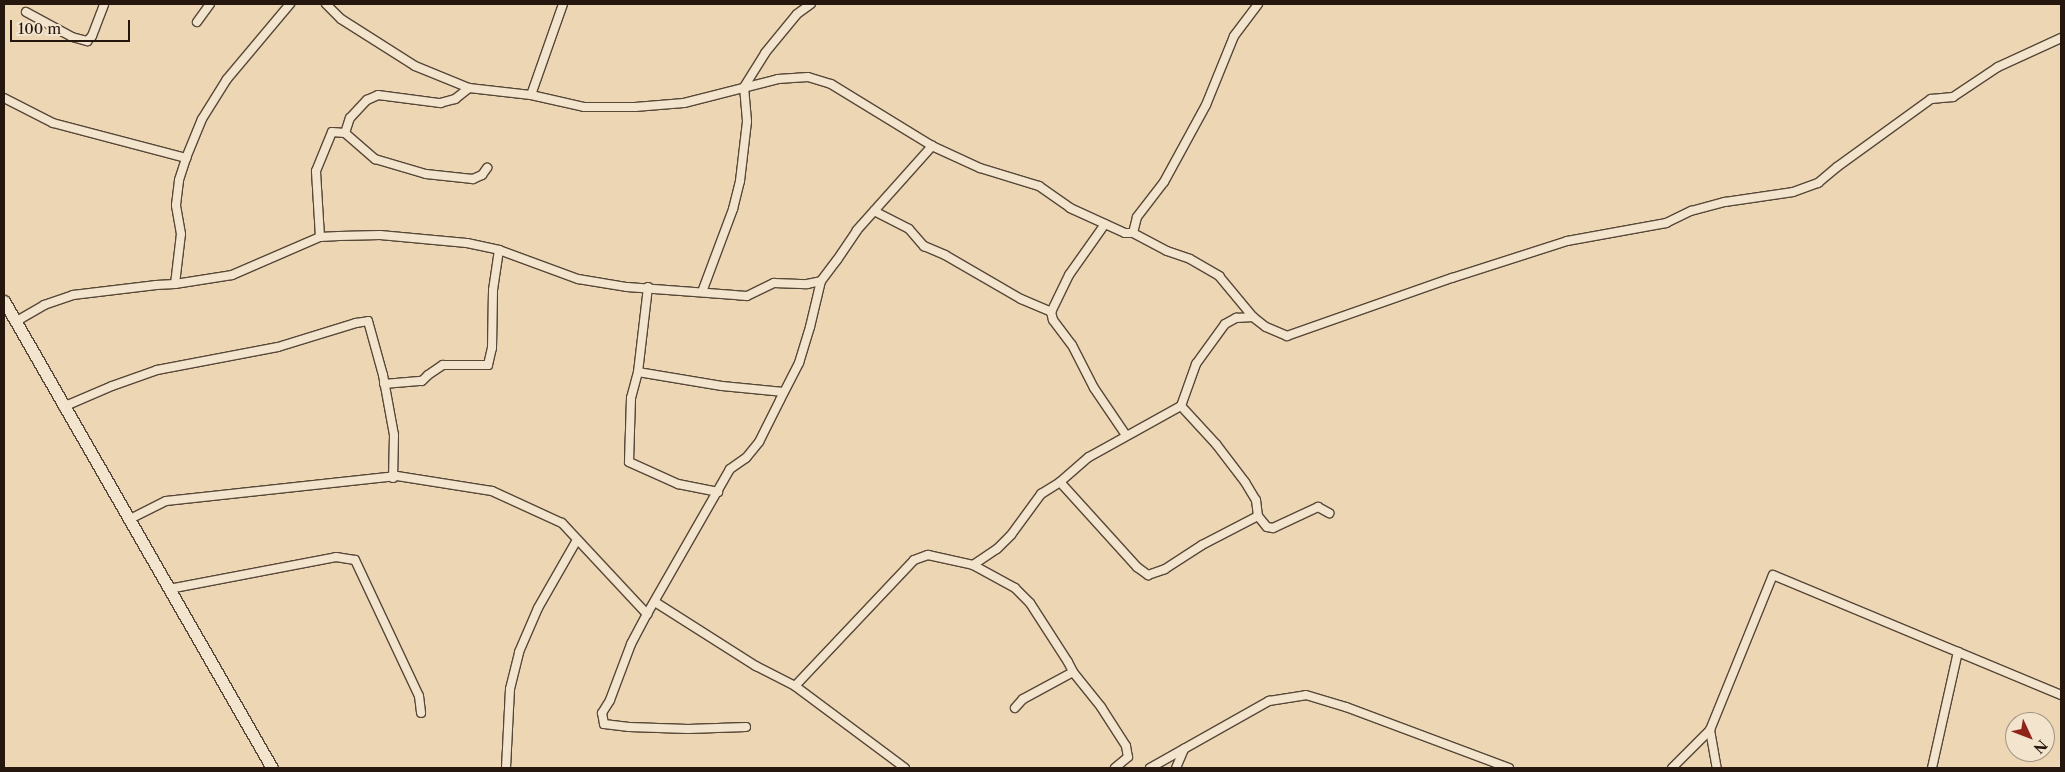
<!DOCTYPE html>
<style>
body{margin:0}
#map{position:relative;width:2065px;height:772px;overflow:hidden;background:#ecd6b4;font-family:"Libre Caslon Text",serif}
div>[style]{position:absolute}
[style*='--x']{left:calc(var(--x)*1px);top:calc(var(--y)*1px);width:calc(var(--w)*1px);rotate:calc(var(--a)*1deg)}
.roads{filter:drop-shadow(1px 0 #574737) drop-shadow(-1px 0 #574737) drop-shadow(0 1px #574737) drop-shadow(0 -1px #574737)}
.street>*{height:8px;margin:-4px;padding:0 4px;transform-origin:4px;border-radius:4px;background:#f3e4ce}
.secondary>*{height:11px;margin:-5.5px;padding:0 5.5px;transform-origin:5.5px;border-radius:5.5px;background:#f3e4ce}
span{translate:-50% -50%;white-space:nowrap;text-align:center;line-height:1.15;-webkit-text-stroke:4px #f3e4ce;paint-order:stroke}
.frame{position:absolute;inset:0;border:5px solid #25170d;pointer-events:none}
.north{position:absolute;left:2005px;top:712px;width:50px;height:50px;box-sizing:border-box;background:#f3e4ce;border:1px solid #a19281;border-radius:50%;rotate:133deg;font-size:14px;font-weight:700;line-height:20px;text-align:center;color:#25170d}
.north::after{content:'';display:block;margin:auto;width:18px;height:22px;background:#8f2418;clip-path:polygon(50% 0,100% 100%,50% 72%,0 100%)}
.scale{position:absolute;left:10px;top:20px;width:120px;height:22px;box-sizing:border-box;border:2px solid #25170d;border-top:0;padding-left:6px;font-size:15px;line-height:18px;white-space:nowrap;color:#25170d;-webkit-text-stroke:4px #f3e4ce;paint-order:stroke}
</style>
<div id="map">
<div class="roads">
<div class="street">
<div style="--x:326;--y:4;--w:21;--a:45"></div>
<div style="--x:341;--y:19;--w:88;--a:32.4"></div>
<div style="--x:415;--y:66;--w:58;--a:22.2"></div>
<div style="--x:469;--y:88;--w:62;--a:6.4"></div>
<div style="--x:531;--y:95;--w:54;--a:12.8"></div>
<div style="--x:584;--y:107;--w:51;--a:0"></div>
<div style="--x:635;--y:107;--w:49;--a:-4.7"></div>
<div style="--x:684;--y:103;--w:97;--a:-14.3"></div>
<div style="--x:778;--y:79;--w:30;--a:-4"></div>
<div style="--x:808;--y:77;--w:24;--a:17"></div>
<div style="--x:831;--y:84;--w:119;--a:31.5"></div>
<div style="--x:932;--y:146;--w:53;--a:24.6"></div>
<div style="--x:980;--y:168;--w:62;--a:17"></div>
<div style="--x:1039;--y:186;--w:38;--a:35"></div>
<div style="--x:1070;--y:208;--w:60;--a:24.4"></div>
<div style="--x:1125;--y:233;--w:8;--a:0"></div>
<div style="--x:1133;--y:233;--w:38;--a:28"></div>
<div style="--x:1167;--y:251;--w:24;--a:19"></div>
<div style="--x:1190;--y:259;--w:34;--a:30"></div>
<div style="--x:1219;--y:276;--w:53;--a:50.3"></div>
<div style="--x:1253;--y:317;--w:16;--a:38"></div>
<div style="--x:1266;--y:327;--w:23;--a:23"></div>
<div style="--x:1287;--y:336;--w:175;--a:-19.4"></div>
<div style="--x:1452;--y:278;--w:121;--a:-17.8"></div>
<div style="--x:1567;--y:241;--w:101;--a:-10.3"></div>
<div style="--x:1666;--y:223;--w:28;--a:-26"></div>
<div style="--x:1691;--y:211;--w:35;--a:-15"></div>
<div style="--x:1725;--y:202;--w:69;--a:-8.4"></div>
<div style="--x:1793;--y:192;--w:27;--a:-20"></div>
<div style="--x:1818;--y:183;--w:25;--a:-40"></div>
<div style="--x:1837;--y:167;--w:116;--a:-35.9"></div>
<div style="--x:1931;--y:99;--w:22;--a:-5"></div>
<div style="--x:1953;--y:97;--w:54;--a:-33.7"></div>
<div style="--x:1998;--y:67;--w:69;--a:-24.7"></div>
<div style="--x:26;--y:12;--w:52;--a:28.5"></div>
<div style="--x:72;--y:37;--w:16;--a:15"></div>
<div style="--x:87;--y:41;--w:7;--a:-45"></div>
<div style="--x:92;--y:36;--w:34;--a:-69"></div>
<div style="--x:197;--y:22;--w:22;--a:-54"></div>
<div style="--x:531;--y:95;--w:96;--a:-70.6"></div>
<div style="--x:4;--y:98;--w:55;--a:27"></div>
<div style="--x:53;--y:123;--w:138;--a:14.7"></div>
<div style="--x:345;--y:133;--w:16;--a:-72"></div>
<div style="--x:350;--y:118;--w:25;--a:-47"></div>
<div style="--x:367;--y:100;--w:12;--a:-24"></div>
<div style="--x:378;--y:95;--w:63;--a:7.4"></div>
<div style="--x:440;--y:103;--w:16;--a:-15"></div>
<div style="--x:455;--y:99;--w:18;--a:-38"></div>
<div style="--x:874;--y:211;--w:39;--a:27"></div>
<div style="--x:909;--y:229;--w:23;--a:49"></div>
<div style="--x:924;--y:246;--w:23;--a:23"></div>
<div style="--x:945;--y:255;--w:88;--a:30.1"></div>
<div style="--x:1021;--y:299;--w:33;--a:23"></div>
<div style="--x:1105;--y:224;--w:62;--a:125.2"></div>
<div style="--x:1069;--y:275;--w:41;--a:115.9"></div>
<div style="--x:1051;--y:312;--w:8;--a:76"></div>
<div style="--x:1053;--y:320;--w:31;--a:53"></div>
<div style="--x:1072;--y:345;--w:48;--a:62.9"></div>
<div style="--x:1094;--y:388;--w:57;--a:55.8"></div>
<div style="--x:1133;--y:233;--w:16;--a:-76"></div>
<div style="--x:1137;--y:217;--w:44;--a:-52.4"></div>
<div style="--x:1164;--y:182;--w:88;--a:-61.4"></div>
<div style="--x:1206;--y:105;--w:74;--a:-67.9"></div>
<div style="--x:1234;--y:36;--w:40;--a:-53"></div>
<div style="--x:320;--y:237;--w:66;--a:-93.5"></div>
<div style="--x:316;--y:171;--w:42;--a:-67.7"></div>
<div style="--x:332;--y:132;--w:13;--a:4"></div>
<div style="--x:345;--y:133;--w:40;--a:41"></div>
<div style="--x:375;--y:159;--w:53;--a:16.4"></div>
<div style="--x:426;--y:174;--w:47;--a:6.1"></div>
<div style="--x:473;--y:179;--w:10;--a:-24"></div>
<div style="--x:482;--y:175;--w:9;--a:-54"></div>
<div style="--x:175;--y:284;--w:50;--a:-83.2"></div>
<div style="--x:181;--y:234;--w:29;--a:-100"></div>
<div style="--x:176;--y:205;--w:25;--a:-83"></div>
<div style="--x:179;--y:180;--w:23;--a:-72"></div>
<div style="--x:186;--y:158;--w:42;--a:-67.7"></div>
<div style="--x:202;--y:119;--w:47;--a:-58"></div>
<div style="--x:227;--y:79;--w:98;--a:-50"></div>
<div style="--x:648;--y:287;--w:86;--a:96.7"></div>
<div style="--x:638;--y:372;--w:27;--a:105"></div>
<div style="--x:631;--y:398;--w:64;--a:91.8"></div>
<div style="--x:629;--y:462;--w:54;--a:24.2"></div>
<div style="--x:678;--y:484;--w:41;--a:11.3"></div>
<div style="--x:702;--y:292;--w:89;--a:-69.5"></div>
<div style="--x:733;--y:209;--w:29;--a:-76"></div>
<div style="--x:740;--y:181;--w:60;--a:-83.3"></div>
<div style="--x:747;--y:121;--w:34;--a:-95"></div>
<div style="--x:744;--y:87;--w:40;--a:-58"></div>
<div style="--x:765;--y:53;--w:50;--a:-50.6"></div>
<div style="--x:797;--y:14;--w:17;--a:-36"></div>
<div style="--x:15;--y:322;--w:34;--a:-30"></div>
<div style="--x:44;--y:305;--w:31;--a:-19"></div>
<div style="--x:73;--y:295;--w:84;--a:-6.9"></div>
<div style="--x:156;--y:285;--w:19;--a:-3"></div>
<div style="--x:175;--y:284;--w:58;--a:-9"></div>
<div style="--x:232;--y:275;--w:96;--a:-23.4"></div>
<div style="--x:320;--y:237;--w:19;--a:-3"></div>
<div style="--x:339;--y:236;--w:41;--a:-1.4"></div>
<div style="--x:380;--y:235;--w:87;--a:5.3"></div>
<div style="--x:467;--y:243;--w:33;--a:12"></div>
<div style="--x:499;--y:250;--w:84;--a:20.2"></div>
<div style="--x:578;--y:279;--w:50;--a:9.3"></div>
<div style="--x:627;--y:287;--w:120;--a:4.3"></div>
<div style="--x:747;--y:296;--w:30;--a:-26"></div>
<div style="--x:774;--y:283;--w:33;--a:2"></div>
<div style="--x:807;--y:284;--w:14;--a:-12"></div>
<div style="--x:638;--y:372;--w:85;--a:9.5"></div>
<div style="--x:722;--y:386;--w:62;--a:5.5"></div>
<div style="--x:384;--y:384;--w:38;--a:-5"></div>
<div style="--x:422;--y:381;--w:8;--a:-45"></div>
<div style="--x:428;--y:375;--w:18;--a:-34"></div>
<div style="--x:443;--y:365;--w:45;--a:0"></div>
<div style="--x:488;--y:365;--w:17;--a:-77"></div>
<div style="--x:492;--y:348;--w:58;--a:-89"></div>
<div style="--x:493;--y:290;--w:40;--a:-81.5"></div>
<div style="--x:1181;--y:406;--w:52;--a:47.4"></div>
<div style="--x:1216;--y:444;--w:48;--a:52.7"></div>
<div style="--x:1245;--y:482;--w:21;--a:59"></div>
<div style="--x:1256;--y:500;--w:16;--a:83"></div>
<div style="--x:1258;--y:516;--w:14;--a:51"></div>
<div style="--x:1267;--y:527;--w:6;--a:9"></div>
<div style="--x:1273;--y:528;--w:50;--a:-25"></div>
<div style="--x:1318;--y:507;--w:13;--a:29"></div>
<div style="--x:63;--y:407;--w:53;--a:-23.2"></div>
<div style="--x:112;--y:386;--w:48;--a:-19.6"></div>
<div style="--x:157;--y:370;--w:123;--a:-10.8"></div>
<div style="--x:278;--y:347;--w:82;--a:-17.1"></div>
<div style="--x:356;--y:323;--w:12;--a:-9"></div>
<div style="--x:368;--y:321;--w:56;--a:74.5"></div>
<div style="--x:383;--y:375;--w:61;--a:79.6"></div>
<div style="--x:394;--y:435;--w:43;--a:91.3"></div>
<div style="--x:1060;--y:482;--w:115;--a:47.8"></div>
<div style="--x:1137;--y:567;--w:14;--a:36"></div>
<div style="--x:1148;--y:575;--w:18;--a:-19"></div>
<div style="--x:1165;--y:569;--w:44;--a:-33"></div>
<div style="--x:1202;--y:545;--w:63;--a:-27.4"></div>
<div style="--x:128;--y:520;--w:42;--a:-26.6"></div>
<div style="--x:166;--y:501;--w:232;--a:-6.2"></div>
<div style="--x:397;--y:476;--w:96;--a:9"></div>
<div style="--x:492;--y:491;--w:77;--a:24.6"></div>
<div style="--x:562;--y:523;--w:125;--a:47"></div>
<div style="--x:973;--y:565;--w:29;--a:-34"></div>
<div style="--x:997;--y:549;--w:20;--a:-45"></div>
<div style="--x:1011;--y:535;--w:51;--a:-53.8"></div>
<div style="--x:1041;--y:494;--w:22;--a:-32"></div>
<div style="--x:1060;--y:482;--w:38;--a:-41"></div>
<div style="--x:1089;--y:457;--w:105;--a:-29"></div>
<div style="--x:1181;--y:406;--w:45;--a:-70.3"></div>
<div style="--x:1196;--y:364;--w:49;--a:-54.1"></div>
<div style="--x:1225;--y:324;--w:13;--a:-29"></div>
<div style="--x:1236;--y:318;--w:17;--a:-3"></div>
<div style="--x:169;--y:589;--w:170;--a:-10.8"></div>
<div style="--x:336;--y:557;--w:19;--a:9"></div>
<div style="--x:355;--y:560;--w:150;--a:64.8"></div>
<div style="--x:419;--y:696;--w:17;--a:83"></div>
<div style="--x:655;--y:602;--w:120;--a:32.4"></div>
<div style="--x:756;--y:666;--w:44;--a:27.1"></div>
<div style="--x:795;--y:686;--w:137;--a:36.7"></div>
<div style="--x:1073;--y:672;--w:45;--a:51.3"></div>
<div style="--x:1101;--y:707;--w:46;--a:57.3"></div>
<div style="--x:1126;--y:746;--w:11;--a:80"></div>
<div style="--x:1128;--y:757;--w:17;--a:140"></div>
<div style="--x:795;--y:686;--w:173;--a:-46.6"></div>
<div style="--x:914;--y:560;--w:15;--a:-20"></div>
<div style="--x:928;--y:555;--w:46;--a:12.5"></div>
<div style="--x:973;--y:565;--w:48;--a:28.7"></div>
<div style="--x:1015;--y:588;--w:21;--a:45"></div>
<div style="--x:1030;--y:603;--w:70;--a:57.2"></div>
<div style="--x:1068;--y:662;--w:11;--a:63"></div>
<div style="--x:1073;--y:672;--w:57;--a:151.6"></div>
<div style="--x:1023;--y:699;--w:12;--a:132"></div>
<div style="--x:746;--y:727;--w:58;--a:178"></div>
<div style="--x:688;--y:729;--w:59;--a:-178.1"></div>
<div style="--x:629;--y:727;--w:25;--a:-173"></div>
<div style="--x:604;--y:724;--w:11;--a:-100"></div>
<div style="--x:602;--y:713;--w:15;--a:-58"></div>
<div style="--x:610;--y:700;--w:60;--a:-69.4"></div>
<div style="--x:631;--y:644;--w:34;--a:-62"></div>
<div style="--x:647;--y:614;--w:167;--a:-60.2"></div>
<div style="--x:730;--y:469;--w:19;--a:-35"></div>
<div style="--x:746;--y:458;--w:21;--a:-51"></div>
<div style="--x:759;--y:442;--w:47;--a:-63.4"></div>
<div style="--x:780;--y:400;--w:42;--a:-62.8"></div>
<div style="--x:799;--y:363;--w:38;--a:-73"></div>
<div style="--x:810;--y:327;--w:47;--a:-76.6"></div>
<div style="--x:821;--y:281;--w:26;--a:-53"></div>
<div style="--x:837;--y:260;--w:36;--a:-56"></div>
<div style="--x:857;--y:230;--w:113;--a:-48.2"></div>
<div style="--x:1710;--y:730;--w:39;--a:80"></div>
<div style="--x:506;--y:768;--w:79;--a:-87.1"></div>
<div style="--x:510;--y:689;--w:38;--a:-76"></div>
<div style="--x:519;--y:652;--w:48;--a:-66.6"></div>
<div style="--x:538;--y:608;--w:78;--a:-60.2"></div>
<div style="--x:1150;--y:768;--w:137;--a:-29.4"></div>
<div style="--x:1269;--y:701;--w:37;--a:-9"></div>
<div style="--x:1306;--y:695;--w:42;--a:16.7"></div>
<div style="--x:1346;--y:707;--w:174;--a:20.5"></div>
<div style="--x:1176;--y:768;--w:21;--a:-67"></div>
<div style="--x:1672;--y:768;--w:54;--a:-45"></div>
<div style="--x:1710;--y:730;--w:167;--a:-67.9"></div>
<div style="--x:1773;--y:575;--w:312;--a:22.6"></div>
<div style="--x:1932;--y:768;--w:119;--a:-77.4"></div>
</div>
<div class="secondary">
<div style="--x:4;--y:301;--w:538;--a:60.15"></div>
</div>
</div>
<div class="frame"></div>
<div class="north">N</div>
<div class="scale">100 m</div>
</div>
